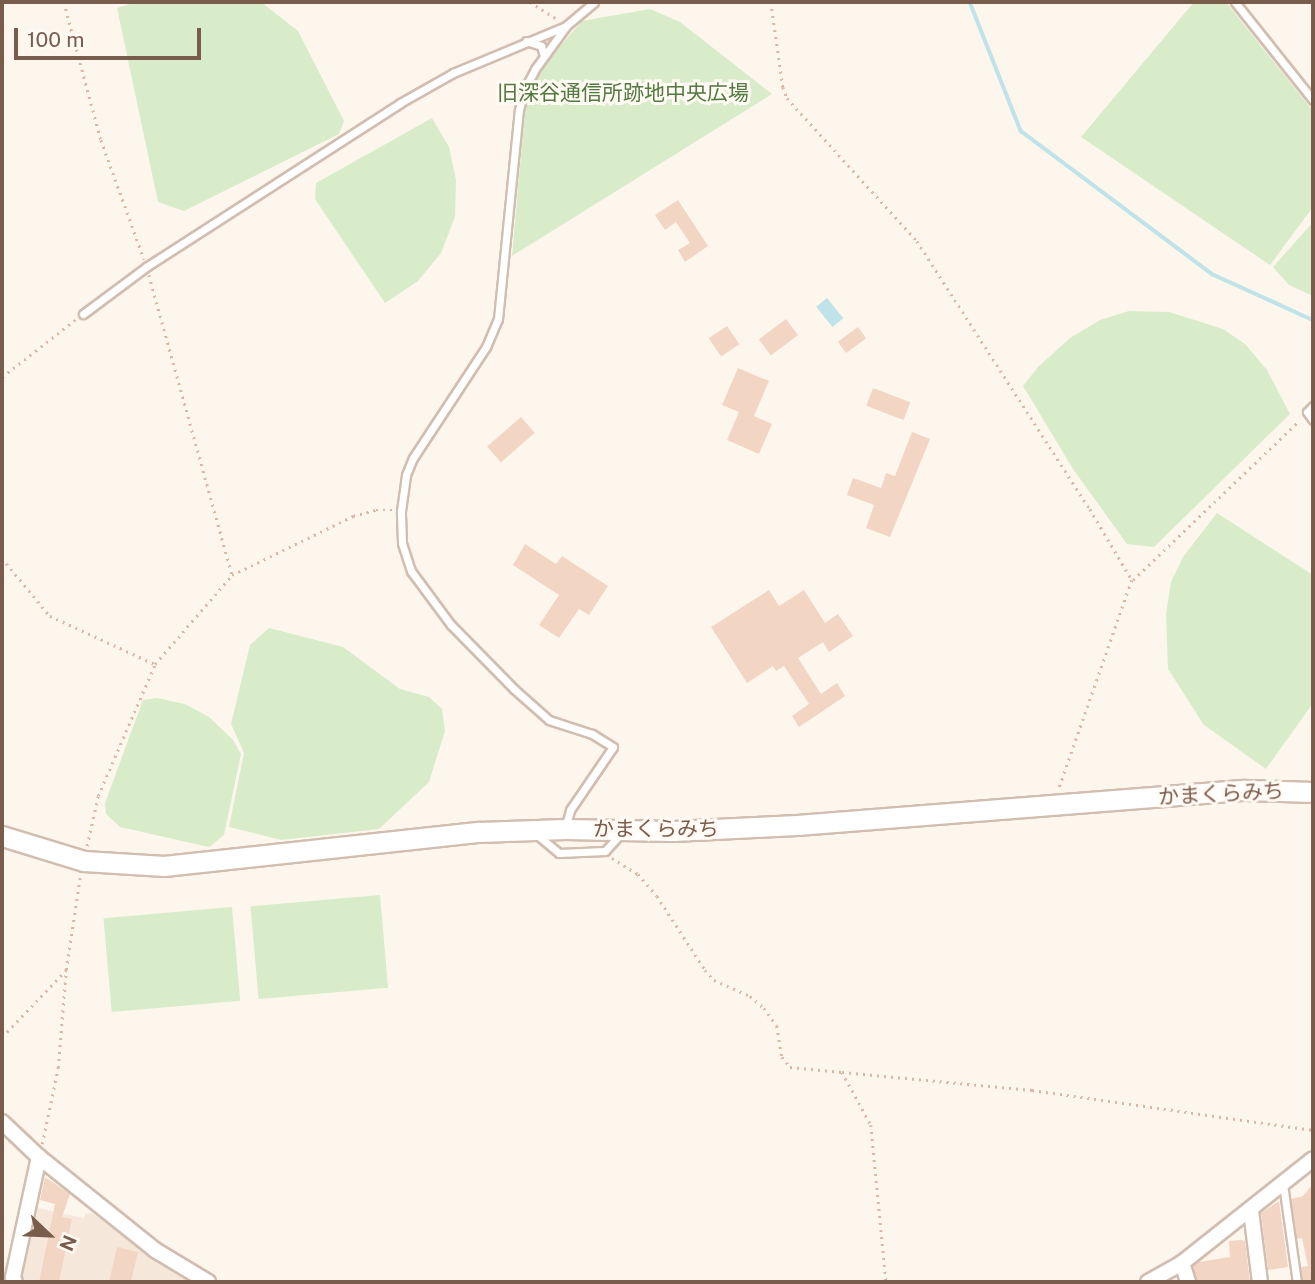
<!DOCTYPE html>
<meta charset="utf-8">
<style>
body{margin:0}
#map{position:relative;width:1315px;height:1284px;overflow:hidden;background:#fdf6ec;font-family:"Public Sans","Noto Sans JP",sans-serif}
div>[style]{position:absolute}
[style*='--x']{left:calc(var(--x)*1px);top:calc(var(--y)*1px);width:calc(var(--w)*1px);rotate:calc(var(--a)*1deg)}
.residential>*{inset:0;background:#f5e8da}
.green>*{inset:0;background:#d8ecc9;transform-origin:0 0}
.water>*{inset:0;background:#bfe3e8;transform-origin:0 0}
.stream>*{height:3.5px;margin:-1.75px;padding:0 1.75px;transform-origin:1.75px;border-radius:1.75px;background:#bfe3e8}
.building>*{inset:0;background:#f3d5c3;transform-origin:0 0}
.path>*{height:2.5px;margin-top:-1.25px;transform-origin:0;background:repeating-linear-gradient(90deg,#d9b8a5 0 2px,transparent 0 7px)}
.roads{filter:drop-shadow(2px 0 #d1beb0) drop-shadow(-2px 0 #d1beb0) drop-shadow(0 2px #d1beb0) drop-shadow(0 -2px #d1beb0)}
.lane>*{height:7px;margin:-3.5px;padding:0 3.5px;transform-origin:3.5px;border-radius:3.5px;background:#fff}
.street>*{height:14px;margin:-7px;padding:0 7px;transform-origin:7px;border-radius:7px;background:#fff}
.secondary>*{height:19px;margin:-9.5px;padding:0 9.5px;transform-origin:9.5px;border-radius:9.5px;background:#fff}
span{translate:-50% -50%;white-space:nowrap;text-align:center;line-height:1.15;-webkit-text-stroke:6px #fffaf3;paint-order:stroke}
.park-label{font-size:21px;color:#537a41}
.street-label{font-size:21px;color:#7a5c4d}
.frame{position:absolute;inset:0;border:4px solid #7a5c4d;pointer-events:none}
.north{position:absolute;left:14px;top:1200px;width:70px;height:70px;-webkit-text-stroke:5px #fffaf3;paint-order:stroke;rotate:113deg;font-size:19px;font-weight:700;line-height:28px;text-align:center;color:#7a5c4d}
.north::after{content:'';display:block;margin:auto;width:24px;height:32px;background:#7a5c4d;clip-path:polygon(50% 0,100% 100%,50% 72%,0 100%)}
.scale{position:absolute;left:14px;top:28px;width:187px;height:32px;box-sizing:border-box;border:4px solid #7a5c4d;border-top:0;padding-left:9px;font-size:21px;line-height:24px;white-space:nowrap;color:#7a5c4d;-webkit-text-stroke:5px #fffaf3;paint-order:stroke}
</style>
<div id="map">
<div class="residential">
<div style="clip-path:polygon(33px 1207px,84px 1218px,85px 1214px,91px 1213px,195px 1282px,19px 1282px)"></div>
</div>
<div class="green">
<div style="clip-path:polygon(136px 2px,261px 2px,298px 31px,344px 121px,339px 134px,184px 211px,158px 202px,117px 8px)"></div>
<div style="clip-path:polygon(1194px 2px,1226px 2px,1313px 111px,1313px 207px,1270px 265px,1081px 137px)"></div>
<div style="clip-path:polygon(650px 9px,680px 22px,772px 94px,512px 256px,526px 99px,537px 73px,582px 21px)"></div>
<div style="clip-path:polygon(432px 118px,449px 147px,456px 180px,455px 217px,441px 253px,418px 281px,385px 303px,315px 199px,316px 183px)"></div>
<div style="clip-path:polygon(1313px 222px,1313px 296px,1289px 285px,1273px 267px)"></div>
<div style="clip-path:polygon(1129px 311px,1169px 312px,1223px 329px,1245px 344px,1267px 370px,1290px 414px,1154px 547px,1127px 544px,1073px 469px,1023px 386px,1038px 367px,1070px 338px,1100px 320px)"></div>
<div style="clip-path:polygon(1217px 513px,1313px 575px,1313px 703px,1266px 769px,1204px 725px,1168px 669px,1166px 614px,1171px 582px,1183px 557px)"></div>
<div style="clip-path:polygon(269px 628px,343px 647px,400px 689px,429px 697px,442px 709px,445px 731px,429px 782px,379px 829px,281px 840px,229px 827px,244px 753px,231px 724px,250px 645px)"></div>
<div style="clip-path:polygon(157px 698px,185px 704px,209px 717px,233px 740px,241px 754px,224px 835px,209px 847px,120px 827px,106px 814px,105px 803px,143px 700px)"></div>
<div style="left:380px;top:895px;width:93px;height:130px;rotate:85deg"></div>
<div style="left:232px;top:907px;width:94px;height:129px;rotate:85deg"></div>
</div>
<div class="water">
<div style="left:827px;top:298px;width:26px;height:14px;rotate:51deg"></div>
</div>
<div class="stream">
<div style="--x:970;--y:2;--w:139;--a:68.4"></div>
<div style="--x:1021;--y:131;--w:239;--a:36.8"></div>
<div style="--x:1212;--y:274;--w:111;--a:24.5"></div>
</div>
<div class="building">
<div style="clip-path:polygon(678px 200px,708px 246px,685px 262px,678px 250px,690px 243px,676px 222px,665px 230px,655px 215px)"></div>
<div style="left:786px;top:319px;width:20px;height:34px;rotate:53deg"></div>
<div style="left:727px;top:326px;width:22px;height:22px;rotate:56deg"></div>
<div style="left:858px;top:327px;width:14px;height:25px;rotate:54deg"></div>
<div style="clip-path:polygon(738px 368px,769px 381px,754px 416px,772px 424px,759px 454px,727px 440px,739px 412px,722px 405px)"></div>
<div style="left:873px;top:388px;width:40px;height:19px;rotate:21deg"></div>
<div style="left:521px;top:417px;width:21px;height:45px;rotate:49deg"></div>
<div style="clip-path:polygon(912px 432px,930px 439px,890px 537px,866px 528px,874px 505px,847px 495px,853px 478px,881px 488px,886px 473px,895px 476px)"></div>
<div style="clip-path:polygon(525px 544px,556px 564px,562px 556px,608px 586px,589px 615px,579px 609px,559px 638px,539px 625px,559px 595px,513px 565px)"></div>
<div style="clip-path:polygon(769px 590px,779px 606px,804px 590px,825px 623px,838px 614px,853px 636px,829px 652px,823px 642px,798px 658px,821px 694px,837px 683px,845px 696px,799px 727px,792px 716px,809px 704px,784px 666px,776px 671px,773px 666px,747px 683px,711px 627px)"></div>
<div style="clip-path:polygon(45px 1177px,70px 1194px,62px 1217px,72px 1219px,59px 1282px,39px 1282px,55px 1204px,40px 1200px)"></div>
<div style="clip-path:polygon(1313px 1184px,1313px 1282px,1303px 1282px,1301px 1267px,1308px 1266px,1302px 1238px,1297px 1239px,1291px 1199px,1303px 1196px)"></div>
<div style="clip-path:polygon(1279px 1201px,1288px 1267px,1268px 1270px,1261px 1213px)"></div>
<div style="clip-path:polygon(1241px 1240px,1245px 1241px,1250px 1282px,1197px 1282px,1193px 1266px,1199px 1262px,1230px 1257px,1229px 1241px)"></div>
<div style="clip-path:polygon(117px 1247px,138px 1252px,131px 1282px,109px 1282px)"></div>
</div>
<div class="path">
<div style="--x:64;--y:2;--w:143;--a:75"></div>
<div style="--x:101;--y:140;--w:127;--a:70.1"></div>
<div style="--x:530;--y:2;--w:32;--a:32"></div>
<div style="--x:771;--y:2;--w:86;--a:82"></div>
<div style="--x:783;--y:87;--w:12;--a:70"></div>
<div style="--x:787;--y:98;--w:193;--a:47.7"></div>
<div style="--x:917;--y:241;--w:319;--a:57.2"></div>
<div style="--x:1090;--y:509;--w:82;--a:59.4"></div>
<div style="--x:1132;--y:580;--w:220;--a:109.3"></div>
<div style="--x:149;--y:275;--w:311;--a:74.5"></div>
<div style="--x:2;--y:377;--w:93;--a:-38"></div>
<div style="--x:2;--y:558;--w:75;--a:50.4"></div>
<div style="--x:50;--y:616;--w:115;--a:24.6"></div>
<div style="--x:1133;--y:580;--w:231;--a:-43.8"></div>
<div style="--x:87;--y:846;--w:51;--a:-77.6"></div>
<div style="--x:98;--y:796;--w:144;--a:-66.6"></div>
<div style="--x:155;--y:664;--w:118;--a:-49.1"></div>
<div style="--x:232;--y:575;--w:135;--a:-26"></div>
<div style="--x:353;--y:516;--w:24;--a:-15"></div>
<div style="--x:376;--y:510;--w:16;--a:0"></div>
<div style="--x:612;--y:858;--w:31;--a:32"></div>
<div style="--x:638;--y:874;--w:29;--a:49"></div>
<div style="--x:657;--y:896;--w:88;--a:57"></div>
<div style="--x:705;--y:970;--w:13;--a:48"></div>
<div style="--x:714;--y:980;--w:39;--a:24"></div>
<div style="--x:750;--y:996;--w:18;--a:41"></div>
<div style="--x:764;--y:1008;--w:22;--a:54"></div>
<div style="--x:777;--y:1026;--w:31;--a:81"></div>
<div style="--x:782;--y:1057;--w:13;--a:51"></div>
<div style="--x:790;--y:1067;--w:52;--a:5.5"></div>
<div style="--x:842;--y:1072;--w:60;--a:61.3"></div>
<div style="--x:871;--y:1125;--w:158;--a:84.5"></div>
<div style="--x:2;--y:1037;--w:93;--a:-46.3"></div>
<div style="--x:842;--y:1072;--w:191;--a:5.4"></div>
<div style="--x:1032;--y:1090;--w:284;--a:8.1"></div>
<div style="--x:42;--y:1144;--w:78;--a:-78.1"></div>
<div style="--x:58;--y:1068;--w:98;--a:-85.3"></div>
<div style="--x:66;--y:970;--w:94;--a:-81.4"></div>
</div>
<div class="roads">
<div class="lane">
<div style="--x:1235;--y:2;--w:125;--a:51.5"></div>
<div style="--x:526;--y:41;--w:16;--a:18"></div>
<div style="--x:541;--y:46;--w:10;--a:73"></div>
<div style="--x:83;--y:314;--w:79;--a:-36.7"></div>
<div style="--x:146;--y:267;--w:302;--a:-32.8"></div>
<div style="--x:400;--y:103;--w:61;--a:-29.5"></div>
<div style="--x:453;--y:73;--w:122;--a:-22.6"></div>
<div style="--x:1313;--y:406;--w:8;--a:135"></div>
<div style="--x:1307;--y:412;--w:10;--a:53"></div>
<div style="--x:565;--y:828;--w:19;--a:-74"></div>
<div style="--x:570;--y:810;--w:76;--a:-55.7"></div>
<div style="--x:613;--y:747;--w:25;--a:-148"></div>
<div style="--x:592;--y:734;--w:45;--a:-162"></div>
<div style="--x:549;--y:720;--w:47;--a:-138.5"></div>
<div style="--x:514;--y:689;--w:90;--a:-134.5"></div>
<div style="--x:451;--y:625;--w:67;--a:-126.5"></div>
<div style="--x:411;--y:571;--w:29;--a:-108"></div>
<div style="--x:402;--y:543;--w:32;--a:-92"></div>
<div style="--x:401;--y:511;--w:36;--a:-82"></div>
<div style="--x:406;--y:475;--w:18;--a:-68"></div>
<div style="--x:413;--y:458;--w:133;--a:-56.7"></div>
<div style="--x:486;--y:347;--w:30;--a:-67"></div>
<div style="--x:498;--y:319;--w:210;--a:-84.3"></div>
<div style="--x:519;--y:110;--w:21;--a:-76"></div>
<div style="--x:524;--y:90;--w:24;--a:-62"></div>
<div style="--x:535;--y:69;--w:54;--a:-54"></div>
<div style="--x:567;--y:25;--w:35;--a:-40"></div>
<div style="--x:535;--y:833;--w:31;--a:40"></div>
<div style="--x:559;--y:853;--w:46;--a:-2.5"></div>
<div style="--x:605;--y:851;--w:24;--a:-48"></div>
<div style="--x:1283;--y:1184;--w:99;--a:81.9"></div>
</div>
<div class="street">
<div style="--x:2;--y:1122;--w:51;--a:43.4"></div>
<div style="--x:39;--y:1157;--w:149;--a:38.7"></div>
<div style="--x:155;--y:1250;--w:62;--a:31.1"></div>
<div style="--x:1251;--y:1211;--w:72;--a:82.8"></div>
<div style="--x:1182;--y:1263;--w:20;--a:72"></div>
<div style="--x:15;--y:1282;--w:5;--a:-112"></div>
<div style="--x:13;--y:1277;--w:123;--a:-77.8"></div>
<div style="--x:1148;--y:1282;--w:39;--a:-29"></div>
<div style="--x:1182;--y:1263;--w:167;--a:-38.4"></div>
</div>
<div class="secondary">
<div style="--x:2;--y:836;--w:86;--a:17"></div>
<div style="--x:84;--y:861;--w:80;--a:3.6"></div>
<div style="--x:164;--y:866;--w:317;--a:-6.2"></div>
<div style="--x:479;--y:832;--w:86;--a:-2"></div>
<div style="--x:565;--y:829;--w:108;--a:1.1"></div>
<div style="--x:673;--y:831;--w:124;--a:-2.8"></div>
<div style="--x:797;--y:825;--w:449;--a:-4.5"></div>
<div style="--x:1245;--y:790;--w:68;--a:1.7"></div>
</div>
</div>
<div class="park-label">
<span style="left:623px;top:93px">旧深谷通信所跡地中央広場</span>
</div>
<div class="street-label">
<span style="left:1221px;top:794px;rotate:-3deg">かまくらみち</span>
<span style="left:656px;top:829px">かまくらみち</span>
</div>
<div class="frame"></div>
<div class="north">N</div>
<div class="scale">100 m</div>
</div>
